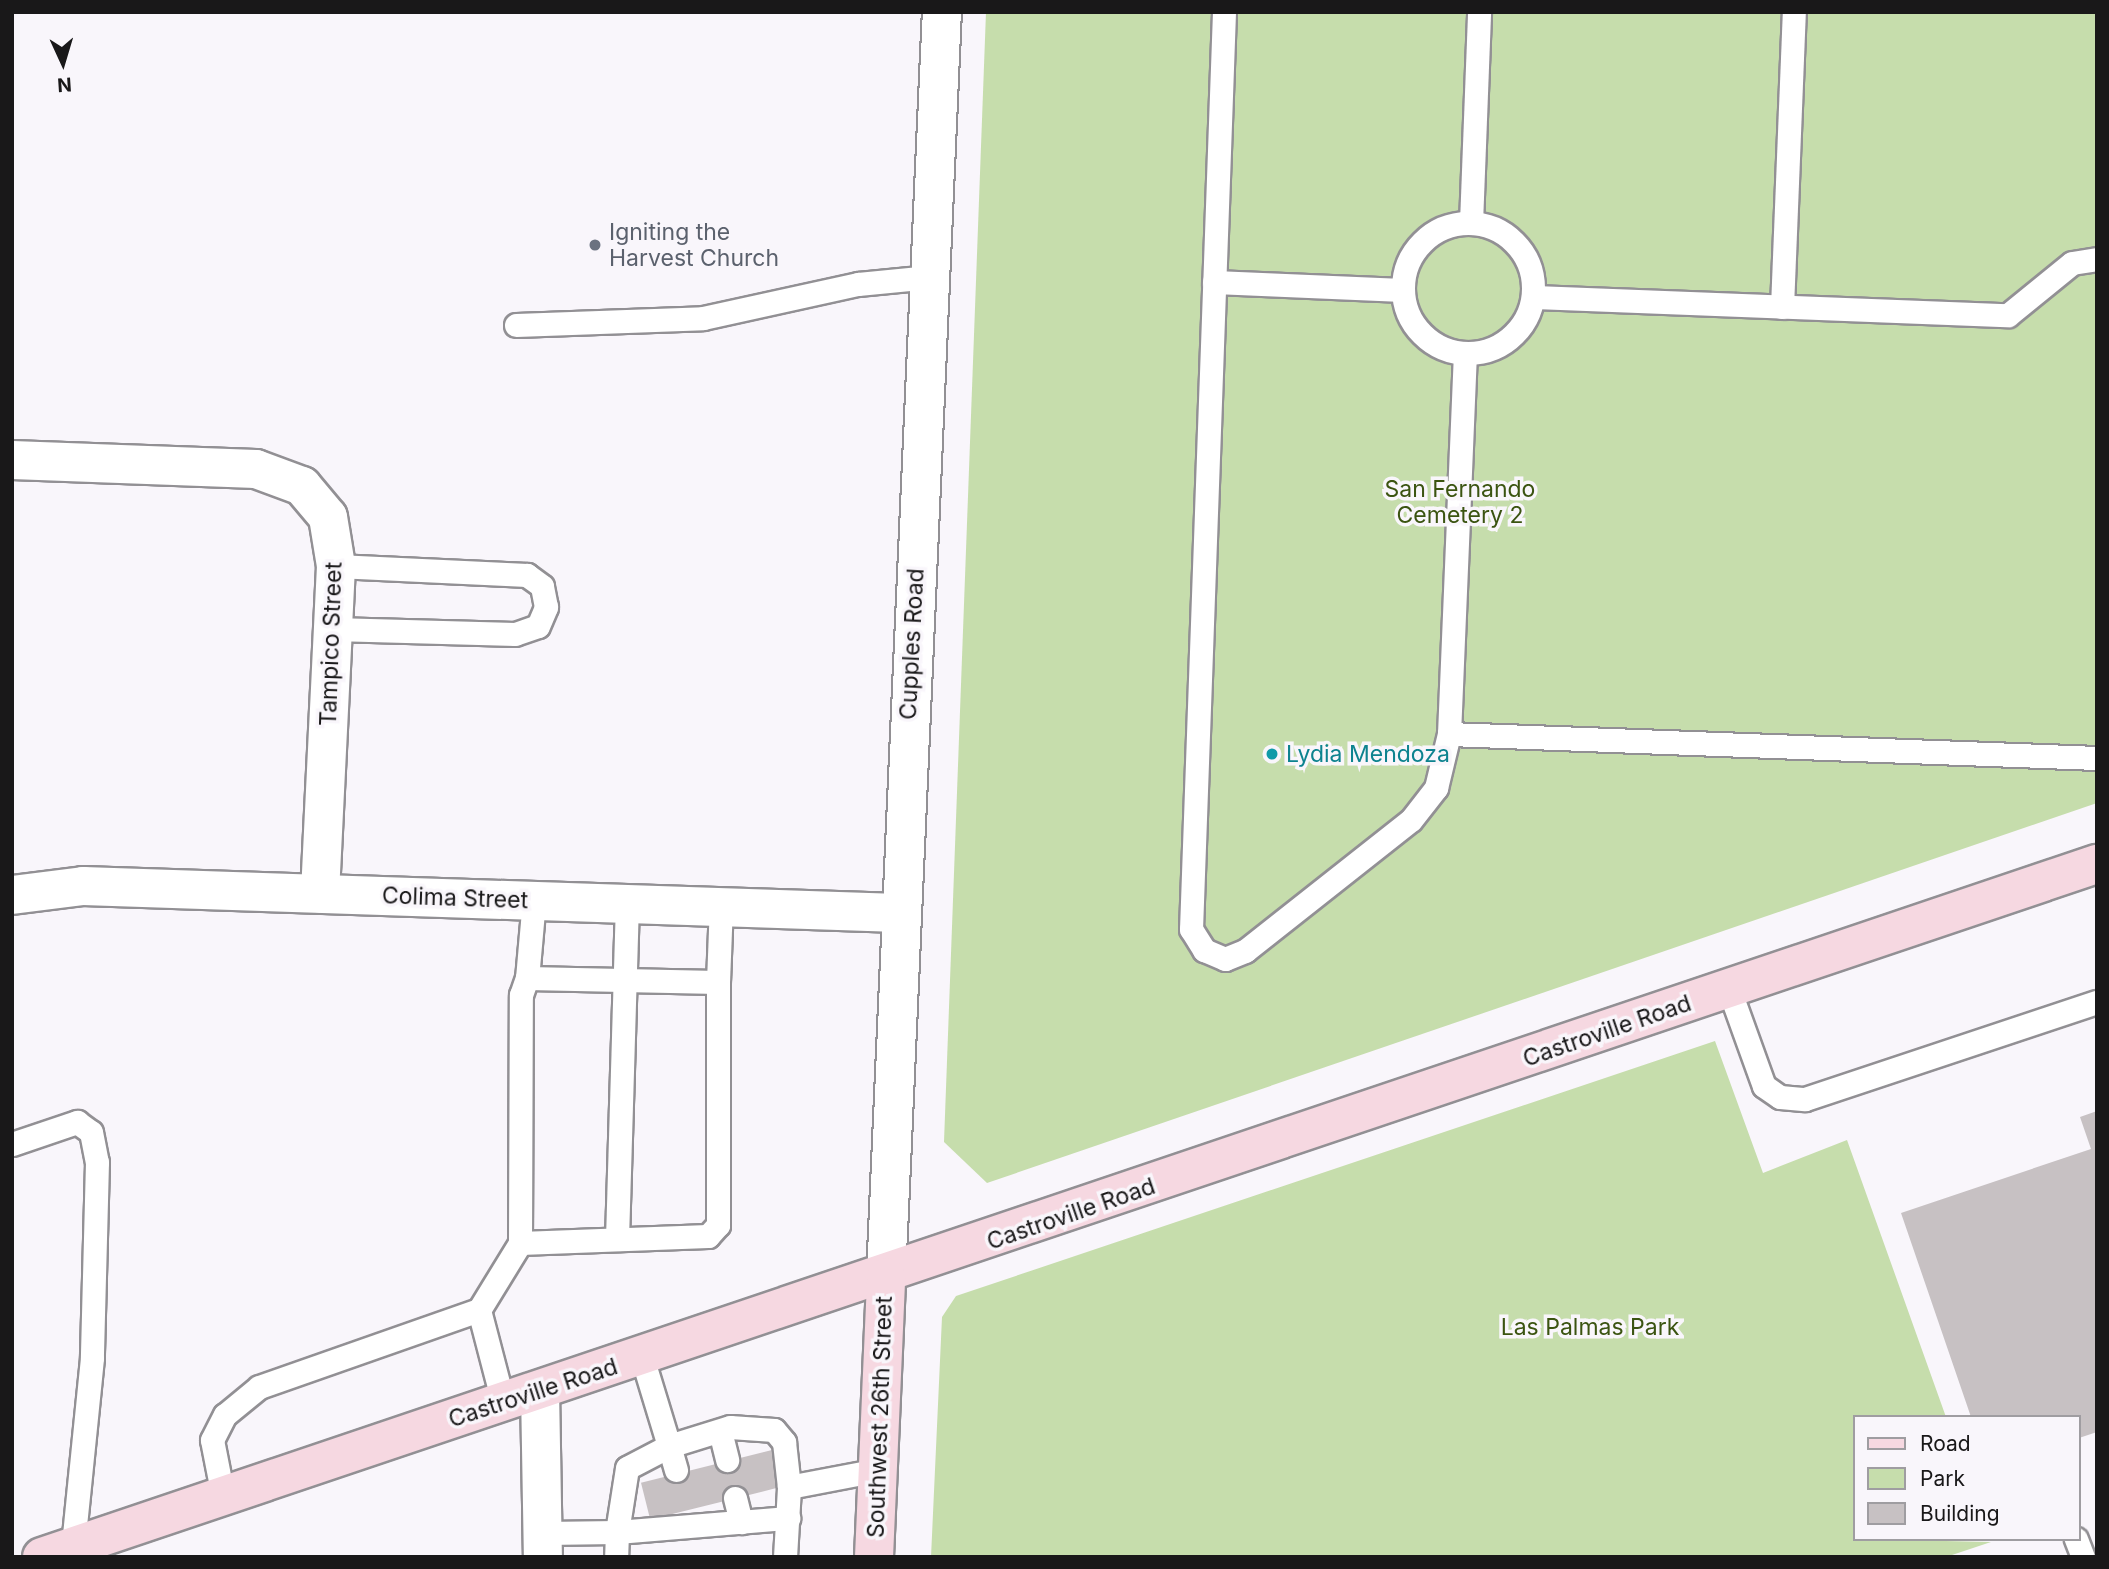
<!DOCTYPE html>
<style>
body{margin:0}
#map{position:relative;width:2109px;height:1569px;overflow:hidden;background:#f9f6fb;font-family:Inter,sans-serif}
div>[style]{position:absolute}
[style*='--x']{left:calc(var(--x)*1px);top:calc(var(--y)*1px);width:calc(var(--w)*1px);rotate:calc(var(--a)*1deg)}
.green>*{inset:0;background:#c6ddac}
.building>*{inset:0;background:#c7c1c3;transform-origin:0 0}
.roads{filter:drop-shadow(2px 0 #929094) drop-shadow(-2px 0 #929094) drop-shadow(0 2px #929094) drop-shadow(0 -2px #929094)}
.service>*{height:23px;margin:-11.5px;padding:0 11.5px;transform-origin:11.5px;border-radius:11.5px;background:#fff}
.service>.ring{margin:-11.5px;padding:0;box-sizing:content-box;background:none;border:23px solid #fff;border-radius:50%}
.minor>*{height:38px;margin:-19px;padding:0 19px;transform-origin:19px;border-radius:19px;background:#fff}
.tertiary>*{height:38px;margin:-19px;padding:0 19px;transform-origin:19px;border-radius:19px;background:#fff}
.secondary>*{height:38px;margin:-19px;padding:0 19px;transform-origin:19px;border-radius:19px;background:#f6d8e1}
.dots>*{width:19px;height:19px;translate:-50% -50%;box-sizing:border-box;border:4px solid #f9f6fb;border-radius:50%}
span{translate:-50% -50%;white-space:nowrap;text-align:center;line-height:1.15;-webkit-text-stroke:7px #f9f6fb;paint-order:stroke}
.worship-label{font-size:23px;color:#5b616d}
.left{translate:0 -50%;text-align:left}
.park-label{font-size:23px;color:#3b5411}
.street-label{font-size:23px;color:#191819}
.culture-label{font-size:23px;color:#0d838f}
.frame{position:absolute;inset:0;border:14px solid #191819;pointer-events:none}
.legend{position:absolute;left:1853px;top:1415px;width:228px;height:126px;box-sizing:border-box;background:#f9f6fb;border:2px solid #9f9da1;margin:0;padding:9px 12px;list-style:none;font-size:21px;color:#191819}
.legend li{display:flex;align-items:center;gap:14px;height:35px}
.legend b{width:35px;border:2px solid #9f9da1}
.north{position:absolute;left:28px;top:28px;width:70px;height:70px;-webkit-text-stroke:5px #f9f6fb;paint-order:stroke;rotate:176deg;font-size:19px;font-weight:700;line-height:28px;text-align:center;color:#191819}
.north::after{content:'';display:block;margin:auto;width:24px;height:32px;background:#191819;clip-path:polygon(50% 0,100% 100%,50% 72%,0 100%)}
</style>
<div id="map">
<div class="green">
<div style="clip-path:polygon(986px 12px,2097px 12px,2097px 803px,987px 1183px,944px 1142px)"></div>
<div style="clip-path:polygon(1715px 1041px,1763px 1173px,1847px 1140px,1946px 1417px,1855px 1417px,1855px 1539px,1991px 1542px,1946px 1557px,931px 1557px,942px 1317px,956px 1296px)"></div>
</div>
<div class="building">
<div style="clip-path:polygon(2097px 1111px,2097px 1432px,2079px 1438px,2079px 1417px,1971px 1417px,1901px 1213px,2091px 1149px,2080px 1117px)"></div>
<div style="left:772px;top:1450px;width:38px;height:135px;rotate:76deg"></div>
</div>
<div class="roads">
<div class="service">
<div style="--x:1224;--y:12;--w:918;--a:92.06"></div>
<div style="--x:1191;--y:929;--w:25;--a:58"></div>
<div style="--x:1204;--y:950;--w:23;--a:23"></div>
<div style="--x:1225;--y:959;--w:22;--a:-22"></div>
<div style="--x:1245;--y:951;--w:211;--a:-38.3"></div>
<div style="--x:1411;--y:820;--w:41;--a:-52"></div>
<div style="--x:1436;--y:788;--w:56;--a:-76.5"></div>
<div style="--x:1449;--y:734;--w:381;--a:-87.6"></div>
<div style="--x:1471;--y:223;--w:211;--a:-87.8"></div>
<div class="ring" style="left:1403px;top:223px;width:107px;height:107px"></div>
<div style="--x:1214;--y:282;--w:189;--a:2.4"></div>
<div style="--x:1533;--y:297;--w:475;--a:2.2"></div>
<div style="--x:2008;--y:315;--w:82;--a:-39.1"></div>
<div style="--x:2072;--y:263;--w:25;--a:-9"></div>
<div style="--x:1782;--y:307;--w:295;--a:-87.7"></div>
<div style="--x:516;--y:325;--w:187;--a:-2.1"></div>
<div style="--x:703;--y:318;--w:159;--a:-12.4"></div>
<div style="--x:858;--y:284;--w:72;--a:-5.6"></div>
<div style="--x:333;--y:629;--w:182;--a:1.6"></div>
<div style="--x:515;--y:634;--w:24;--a:-19"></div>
<div style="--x:538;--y:626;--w:21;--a:-67"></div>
<div style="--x:546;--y:607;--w:21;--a:-101"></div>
<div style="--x:542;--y:586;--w:19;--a:-144"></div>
<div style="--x:527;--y:575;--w:191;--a:-177.3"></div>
<div style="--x:1449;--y:734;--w:648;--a:2.12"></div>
<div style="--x:534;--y:900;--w:78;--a:95.1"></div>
<div style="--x:527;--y:978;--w:191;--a:1.2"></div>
<div style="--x:718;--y:982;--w:78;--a:-87.8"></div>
<div style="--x:1729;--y:989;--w:103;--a:70.2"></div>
<div style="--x:1764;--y:1086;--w:19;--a:35"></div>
<div style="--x:1780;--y:1097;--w:25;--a:5"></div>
<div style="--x:1805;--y:1099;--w:308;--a:-18.4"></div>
<div style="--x:12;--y:1144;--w:69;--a:-18.7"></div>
<div style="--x:77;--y:1122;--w:17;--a:36"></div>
<div style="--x:91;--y:1132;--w:31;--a:79"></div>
<div style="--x:97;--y:1162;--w:196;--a:91.5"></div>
<div style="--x:92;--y:1358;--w:189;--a:95.8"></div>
<div style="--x:617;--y:1239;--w:337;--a:-88.3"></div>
<div style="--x:520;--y:1243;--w:188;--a:-2.1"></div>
<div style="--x:708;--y:1236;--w:15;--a:-48"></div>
<div style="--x:718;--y:1225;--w:243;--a:-90"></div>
<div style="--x:642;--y:1357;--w:93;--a:73.1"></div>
<div style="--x:669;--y:1446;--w:64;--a:-17.3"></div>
<div style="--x:730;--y:1427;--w:44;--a:3.9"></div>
<div style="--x:774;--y:1430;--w:16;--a:50"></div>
<div style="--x:784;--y:1442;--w:45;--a:83.7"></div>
<div style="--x:503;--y:1402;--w:95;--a:-104.6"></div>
<div style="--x:479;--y:1310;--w:79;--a:-58.5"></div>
<div style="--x:520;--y:1243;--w:248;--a:-89.8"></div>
<div style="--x:521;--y:995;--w:18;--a:-71"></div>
<div style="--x:720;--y:1431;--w:30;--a:76"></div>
<div style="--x:676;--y:1470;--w:25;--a:-106"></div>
<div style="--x:669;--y:1446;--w:47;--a:152.4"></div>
<div style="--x:627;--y:1468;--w:65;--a:98.9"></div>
<div style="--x:617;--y:1532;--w:172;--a:-4.7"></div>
<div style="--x:223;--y:1496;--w:57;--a:-101.1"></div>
<div style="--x:212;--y:1440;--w:28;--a:-63"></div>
<div style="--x:225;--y:1415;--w:44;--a:-39.5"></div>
<div style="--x:259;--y:1387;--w:233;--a:-19.3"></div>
<div style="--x:735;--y:1498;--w:25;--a:76"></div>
<div style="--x:544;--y:1533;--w:73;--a:-0.8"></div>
<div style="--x:617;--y:1532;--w:25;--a:92"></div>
<div style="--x:2076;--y:1539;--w:19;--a:69"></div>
<div style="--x:785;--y:1557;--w:70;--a:-86.7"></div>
<div style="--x:789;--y:1487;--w:91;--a:-10.8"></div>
</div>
<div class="minor">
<div style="--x:12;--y:460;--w:244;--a:2.1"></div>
<div style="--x:256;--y:469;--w:49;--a:20.3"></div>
<div style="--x:302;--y:486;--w:40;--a:50"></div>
<div style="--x:328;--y:517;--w:50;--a:80.7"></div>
<div style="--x:336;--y:566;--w:328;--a:92.8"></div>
<div style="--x:12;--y:895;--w:72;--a:-7.2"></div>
<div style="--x:83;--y:886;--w:816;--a:1.9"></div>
<div style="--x:540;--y:1390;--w:167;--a:89"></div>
</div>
<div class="tertiary">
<div style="--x:886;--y:1277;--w:1266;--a:-87.47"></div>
</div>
<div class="secondary">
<div style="--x:42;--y:1557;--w:2169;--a:-18.64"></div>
<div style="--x:874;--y:1557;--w:280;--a:-87.5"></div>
</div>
</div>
<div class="dots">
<div style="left:595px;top:245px;background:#6b7280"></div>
<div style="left:1272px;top:754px;background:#0f9aa8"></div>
</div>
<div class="worship-label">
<span class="left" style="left:609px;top:245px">Igniting the<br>Harvest Church</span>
</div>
<div class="park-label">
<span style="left:1460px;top:502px">San Fernando<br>Cemetery 2</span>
<span style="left:1590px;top:1327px">Las Palmas Park</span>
</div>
<div class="street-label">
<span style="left:331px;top:644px;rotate:-88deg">Tampico Street</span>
<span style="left:912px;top:644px;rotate:-87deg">Cupples Road</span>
<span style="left:455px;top:898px;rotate:2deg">Colima Street</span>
<span style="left:1607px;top:1031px;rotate:-19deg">Castroville Road</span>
<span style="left:1071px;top:1214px;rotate:-19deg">Castroville Road</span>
<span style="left:533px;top:1393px;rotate:-18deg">Castroville Road</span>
<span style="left:880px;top:1417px;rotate:-88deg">Southwest 26th Street</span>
</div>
<div class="culture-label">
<span class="left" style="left:1286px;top:754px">Lydia Mendoza</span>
</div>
<div class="frame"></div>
<ul class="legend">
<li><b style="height:9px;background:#f6d8e1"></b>Road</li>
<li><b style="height:19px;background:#c6ddac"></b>Park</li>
<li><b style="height:19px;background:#c7c1c3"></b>Building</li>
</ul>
<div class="north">N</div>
</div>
